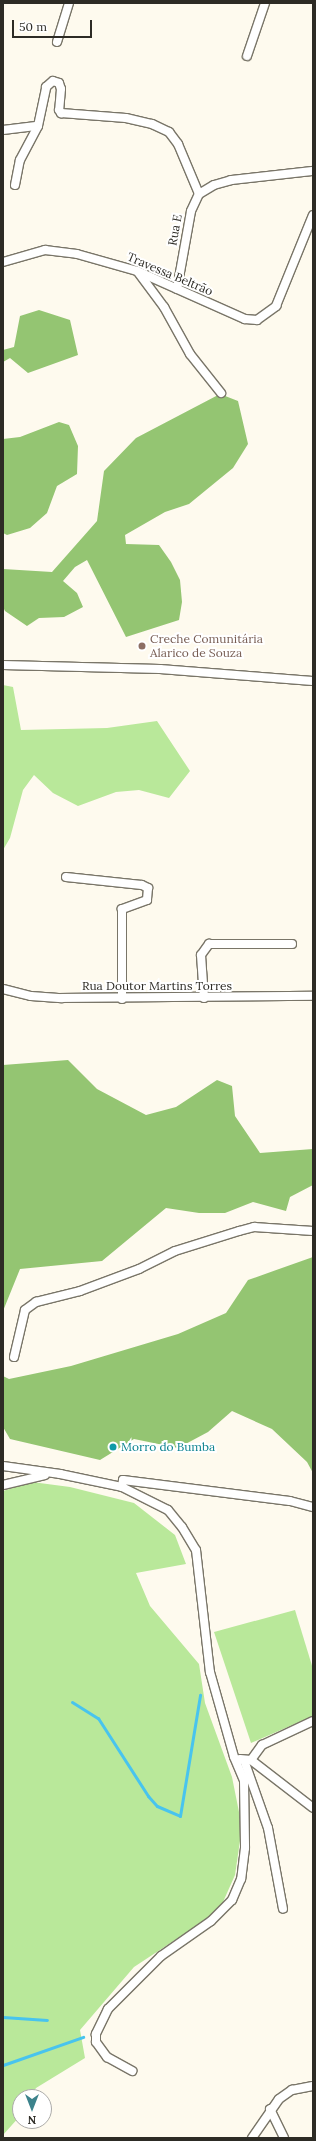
<!DOCTYPE html>
<meta charset="utf-8">
<style>
body{margin:0}
#map{position:relative;width:316px;height:2141px;overflow:hidden;background:#fefaee;font-family:Lora,serif}
div>[style]{position:absolute}
[style*='--x']{left:calc(var(--x)*1px);top:calc(var(--y)*1px);width:calc(var(--w)*1px);rotate:calc(var(--a)*1deg)}
.green>*{inset:0;background:#b9e89a}
.forest>*{inset:0;background:#94c572}
.stream>*{height:3px;margin:-1.5px;padding:0 1.5px;transform-origin:1.5px;border-radius:1.5px;background:#48c4ee}
.roads{filter:drop-shadow(1px 0 #797568) drop-shadow(-1px 0 #797568) drop-shadow(0 1px #797568) drop-shadow(0 -1px #797568)}
.minor>*{height:8px;margin:-4px;padding:0 4px;transform-origin:4px;border-radius:4px;background:#fff}
.dots>*{width:11px;height:11px;translate:-50% -50%;box-sizing:border-box;border:2px solid #fff;border-radius:50%}
span{translate:-50% -50%;white-space:nowrap;text-align:center;line-height:1.15;-webkit-text-stroke:4px #fff;paint-order:stroke}
.street-label{font-size:12px;color:#2d2b25}
.education-label{font-size:12px;color:#785e54}
.left{translate:0 -50%;text-align:left}
.culture-label{font-size:12px;color:#0d838f}
.frame{position:absolute;inset:0;border:4px solid #2d2b25;pointer-events:none}
.north{position:absolute;left:12px;top:2089px;width:40px;height:40px;box-sizing:border-box;background:#fff;border:1px solid #abaaa8;border-radius:50%;rotate:180deg;font-size:11px;font-weight:700;line-height:16px;text-align:center;color:#2d2b25}
.north::after{content:'';display:block;margin:auto;width:14px;height:18px;background:#3c838c;clip-path:polygon(50% 0,100% 100%,50% 72%,0 100%)}
.scale{position:absolute;left:12px;top:20px;width:80px;height:18px;box-sizing:border-box;border:2px solid #2d2b25;border-top:0;padding-left:5px;font-size:12px;line-height:14px;white-space:nowrap;color:#2d2b25;-webkit-text-stroke:3px #fff;paint-order:stroke}
</style>
<div id="map">
<div class="green">
<div style="clip-path:polygon(3px 685px,13px 687px,21px 730px,107px 728px,157px 721px,190px 771px,169px 798px,139px 790px,116px 792px,78px 806px,53px 793px,34px 775px,23px 790px,10px 838px,3px 850px)"></div>
<div style="clip-path:polygon(32px 1482px,70px 1487px,134px 1503px,175px 1535px,186px 1564px,136px 1573px,150px 1606px,199px 1664px,205px 1703px,232px 1777px,242px 1827px,235px 1875px,219px 1911px,134px 1967px,80px 2030px,85px 2058px,36px 2088px,31px 2097px,20px 2097px,20px 2116px,3px 2135px,3px 1491px)"></div>
<div style="clip-path:polygon(295px 1610px,313px 1669px,313px 1716px,251px 1743px,214px 1632px)"></div>
</div>
<div class="forest">
<div style="clip-path:polygon(39px 310px,70px 320px,78px 355px,28px 373px,10px 358px,3px 362px,3px 350px,14px 347px,20px 316px)"></div>
<div style="clip-path:polygon(220px 394px,238px 401px,248px 444px,233px 468px,189px 504px,165px 512px,125px 535px,126px 544px,159px 545px,171px 562px,180px 580px,182px 602px,179px 620px,126px 637px,87px 560px,75px 567px,63px 581px,77px 593px,83px 607px,64px 617px,39px 618px,27px 626px,5px 611px,3px 607px,3px 569px,52px 572px,97px 521px,104px 471px,136px 438px)"></div>
<div style="clip-path:polygon(59px 422px,69px 425px,78px 446px,77px 474px,57px 486px,47px 513px,30px 528px,7px 535px,3px 533px,3px 439px,20px 437px)"></div>
<div style="clip-path:polygon(68px 1060px,97px 1089px,146px 1115px,176px 1107px,217px 1080px,232px 1086px,235px 1116px,260px 1153px,313px 1149px,313px 1185px,290px 1197px,286px 1211px,253px 1202px,225px 1213px,199px 1213px,166px 1208px,102px 1261px,20px 1269px,3px 1311px,3px 1065px)"></div>
<div style="clip-path:polygon(313px 1257px,313px 1473px,307px 1462px,272px 1429px,232px 1411px,208px 1432px,178px 1448px,134px 1439px,100px 1460px,10px 1439px,3px 1427px,3px 1376px,9px 1379px,71px 1366px,178px 1334px,226px 1313px,248px 1280px)"></div>
</div>
<div class="stream">
<div style="--x:72;--y:1702;--w:31;--a:32"></div>
<div style="--x:98;--y:1718;--w:93;--a:57.3"></div>
<div style="--x:148;--y:1796;--w:13;--a:48"></div>
<div style="--x:157;--y:1806;--w:25;--a:23"></div>
<div style="--x:180;--y:1816;--w:123;--a:-80.6"></div>
<div style="--x:3;--y:2017;--w:44;--a:3.9"></div>
<div style="--x:3;--y:2065;--w:85;--a:-19.3"></div>
</div>
<div class="roads">
<div class="minor">
<div style="--x:57;--y:42;--w:41;--a:-72.9"></div>
<div style="--x:247;--y:56;--w:56;--a:-71.2"></div>
<div style="--x:3;--y:130;--w:35;--a:-7"></div>
<div style="--x:38;--y:126;--w:40;--a:-78"></div>
<div style="--x:46;--y:87;--w:9;--a:-41"></div>
<div style="--x:53;--y:81;--w:6;--a:18"></div>
<div style="--x:59;--y:83;--w:6;--a:72"></div>
<div style="--x:61;--y:89;--w:21;--a:95"></div>
<div style="--x:59;--y:110;--w:4;--a:56"></div>
<div style="--x:61;--y:113;--w:65;--a:4.4"></div>
<div style="--x:126;--y:118;--w:27;--a:13"></div>
<div style="--x:152;--y:124;--w:19;--a:25"></div>
<div style="--x:169;--y:132;--w:15;--a:53"></div>
<div style="--x:178;--y:144;--w:54;--a:67.2"></div>
<div style="--x:15;--y:185;--w:25;--a:-79"></div>
<div style="--x:20;--y:160;--w:38;--a:-62"></div>
<div style="--x:3;--y:262;--w:44;--a:-15.9"></div>
<div style="--x:45;--y:250;--w:32;--a:7"></div>
<div style="--x:77;--y:254;--w:62;--a:15.8"></div>
<div style="--x:137;--y:271;--w:118;--a:24"></div>
<div style="--x:245;--y:319;--w:12;--a:5"></div>
<div style="--x:257;--y:320;--w:24;--a:-36"></div>
<div style="--x:276;--y:306;--w:98;--a:-67.9"></div>
<div style="--x:138;--y:272;--w:44;--a:53.4"></div>
<div style="--x:164;--y:307;--w:54;--a:61"></div>
<div style="--x:190;--y:354;--w:50;--a:51.5"></div>
<div style="--x:177;--y:289;--w:79;--a:-79.8"></div>
<div style="--x:191;--y:211;--w:19;--a:-65"></div>
<div style="--x:199;--y:194;--w:17;--a:-31"></div>
<div style="--x:214;--y:185;--w:18;--a:-16"></div>
<div style="--x:231;--y:180;--w:82;--a:-6.3"></div>
<div style="--x:3;--y:665;--w:157;--a:1.5"></div>
<div style="--x:160;--y:669;--w:153;--a:4.5"></div>
<div style="--x:66;--y:877;--w:76;--a:6"></div>
<div style="--x:142;--y:885;--w:7;--a:27"></div>
<div style="--x:148;--y:888;--w:12;--a:95"></div>
<div style="--x:147;--y:900;--w:27;--a:160"></div>
<div style="--x:122;--y:909;--w:90;--a:90"></div>
<div style="--x:3;--y:989;--w:29;--a:14"></div>
<div style="--x:31;--y:996;--w:31;--a:4"></div>
<div style="--x:62;--y:998;--w:251;--a:-0.5"></div>
<div style="--x:204;--y:998;--w:43;--a:-94"></div>
<div style="--x:201;--y:955;--w:14;--a:-54"></div>
<div style="--x:209;--y:944;--w:83;--a:0"></div>
<div style="--x:14;--y:1357;--w:48;--a:-76.8"></div>
<div style="--x:25;--y:1310;--w:14;--a:-36"></div>
<div style="--x:36;--y:1302;--w:45;--a:-14"></div>
<div style="--x:80;--y:1291;--w:63;--a:-20.4"></div>
<div style="--x:139;--y:1269;--w:40;--a:-26.6"></div>
<div style="--x:175;--y:1251;--w:67;--a:-17.4"></div>
<div style="--x:239;--y:1231;--w:16;--a:-15"></div>
<div style="--x:254;--y:1227;--w:59;--a:3.9"></div>
<div style="--x:3;--y:1466;--w:58;--a:8"></div>
<div style="--x:60;--y:1474;--w:63;--a:11.8"></div>
<div style="--x:122;--y:1487;--w:51;--a:26.6"></div>
<div style="--x:168;--y:1510;--w:22;--a:51"></div>
<div style="--x:182;--y:1527;--w:27;--a:59"></div>
<div style="--x:196;--y:1550;--w:123;--a:83.5"></div>
<div style="--x:210;--y:1672;--w:88;--a:74.2"></div>
<div style="--x:234;--y:1757;--w:26;--a:67"></div>
<div style="--x:244;--y:1781;--w:67;--a:89.1"></div>
<div style="--x:245;--y:1848;--w:31;--a:97"></div>
<div style="--x:241;--y:1879;--w:23;--a:113"></div>
<div style="--x:232;--y:1900;--w:30;--a:135"></div>
<div style="--x:211;--y:1921;--w:61;--a:145"></div>
<div style="--x:161;--y:1956;--w:75;--a:135"></div>
<div style="--x:108;--y:2009;--w:28;--a:116"></div>
<div style="--x:96;--y:2034;--w:8;--a:90"></div>
<div style="--x:96;--y:2042;--w:19;--a:54"></div>
<div style="--x:107;--y:2057;--w:29;--a:29"></div>
<div style="--x:3;--y:1485;--w:43;--a:-13.4"></div>
<div style="--x:122;--y:1487;--w:7;--a:-82"></div>
<div style="--x:123;--y:1480;--w:168;--a:7.2"></div>
<div style="--x:290;--y:1501;--w:24;--a:15"></div>
<div style="--x:240;--y:1759;--w:11;--a:5"></div>
<div style="--x:251;--y:1760;--w:78;--a:37.7"></div>
<div style="--x:244;--y:1760;--w:72;--a:70.6"></div>
<div style="--x:268;--y:1828;--w:82;--a:79.5"></div>
<div style="--x:251;--y:1760;--w:19;--a:-54"></div>
<div style="--x:262;--y:1745;--w:56;--a:-25.2"></div>
<div style="--x:270;--y:2109;--w:32;--a:64"></div>
<div style="--x:252;--y:2138;--w:47;--a:-55.3"></div>
<div style="--x:279;--y:2099;--w:16;--a:-35"></div>
<div style="--x:292;--y:2090;--w:21;--a:-11"></div>
</div>
</div>
<div class="dots">
<div style="left:142px;top:646px;background:#8d6e63"></div>
<div style="left:113px;top:1447px;background:#0f9aa8"></div>
</div>
<div class="street-label">
<span style="left:175px;top:230px;rotate:-80deg">Rua E</span>
<span style="left:170px;top:274px;rotate:23deg">Travessa Beltrão</span>
<span style="left:157px;top:986px">Rua Doutor Martins Torres</span>
</div>
<div class="education-label">
<span class="left" style="left:150px;top:646px">Creche Comunitária<br>Alarico de Souza</span>
</div>
<div class="culture-label">
<span class="left" style="left:121px;top:1447px">Morro do Bumba</span>
</div>
<div class="frame"></div>
<div class="north">N</div>
<div class="scale">50 m</div>
</div>
